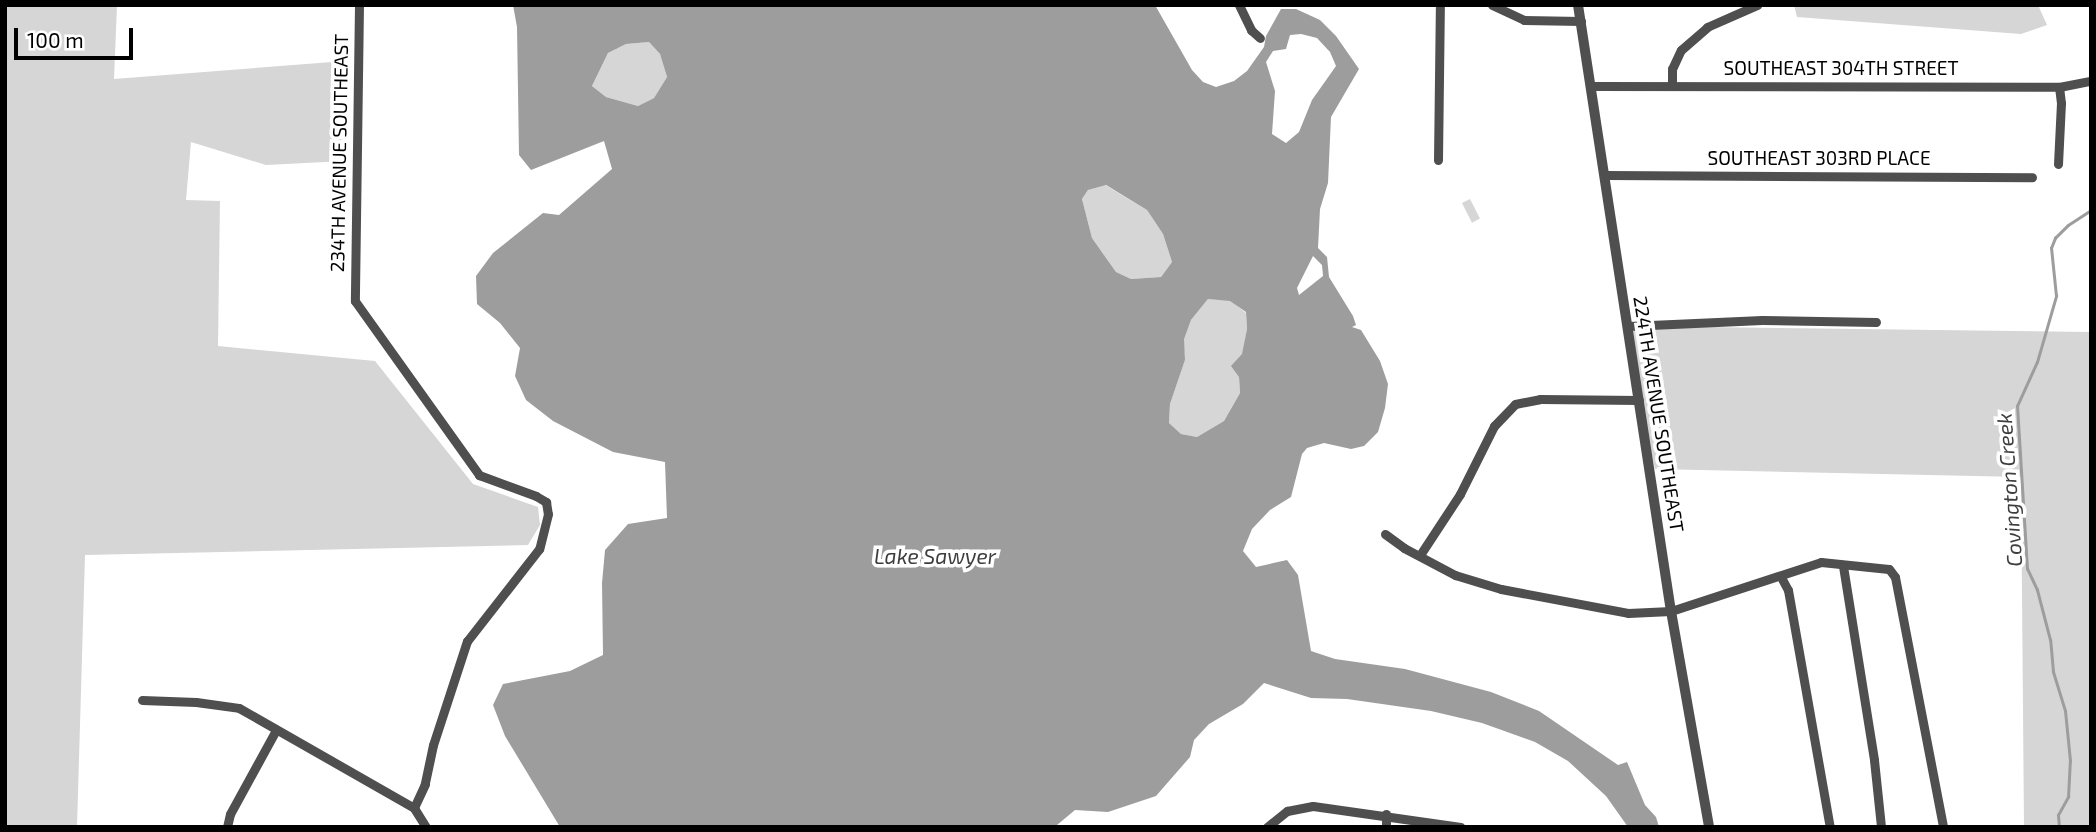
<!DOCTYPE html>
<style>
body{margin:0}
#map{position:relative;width:2096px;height:832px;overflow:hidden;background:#fff;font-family:"Exo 2",sans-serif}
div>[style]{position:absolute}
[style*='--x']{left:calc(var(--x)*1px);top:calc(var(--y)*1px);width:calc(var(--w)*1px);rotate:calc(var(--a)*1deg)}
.green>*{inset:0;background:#d6d6d6;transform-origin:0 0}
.water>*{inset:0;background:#9d9d9d}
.stream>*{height:2.5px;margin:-1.25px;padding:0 1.25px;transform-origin:1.25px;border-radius:1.25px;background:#9d9d9d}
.minor>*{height:9px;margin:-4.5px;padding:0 4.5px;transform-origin:4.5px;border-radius:4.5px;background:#4f4f4f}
.tertiary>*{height:10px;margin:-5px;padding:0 5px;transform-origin:5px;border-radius:5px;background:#4f4f4f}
span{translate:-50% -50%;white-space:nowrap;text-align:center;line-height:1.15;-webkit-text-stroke:7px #fff;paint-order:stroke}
.street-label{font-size:19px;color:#000}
.water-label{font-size:21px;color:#3e3e3e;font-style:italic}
.frame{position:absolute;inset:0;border:7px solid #000;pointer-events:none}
.scale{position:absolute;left:14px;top:28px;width:119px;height:32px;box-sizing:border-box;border:4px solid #000;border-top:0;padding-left:9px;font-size:21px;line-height:24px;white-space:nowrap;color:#000;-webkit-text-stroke:5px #fff;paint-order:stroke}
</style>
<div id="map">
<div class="green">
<div style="clip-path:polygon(12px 5px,117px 5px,114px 79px,345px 61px,345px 161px,266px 165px,191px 142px,186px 200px,220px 201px,218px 346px,375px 361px,473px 484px,538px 507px,540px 525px,528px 545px,85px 555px,77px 827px,5px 827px,5px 8px)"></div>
<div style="clip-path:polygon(1794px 5px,2038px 5px,2047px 25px,2021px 34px,1797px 17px)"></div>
<div style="clip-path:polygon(649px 42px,660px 54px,667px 77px,654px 98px,638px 106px,606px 97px,592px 86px,608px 53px,626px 44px)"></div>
<div style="clip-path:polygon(1105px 185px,1147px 210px,1163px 234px,1172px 262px,1161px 277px,1131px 279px,1116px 272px,1092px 238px,1082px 199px,1088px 190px)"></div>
<div style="left:1470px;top:199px;width:22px;height:9px;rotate:63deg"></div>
<div style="clip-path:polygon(1208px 299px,1230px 300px,1246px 313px,1247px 329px,1239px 377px,1240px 393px,1224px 421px,1197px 437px,1181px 434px,1169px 423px,1170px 404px,1185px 360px,1183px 339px,1191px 320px)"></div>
<div style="clip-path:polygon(1628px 326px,2091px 332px,2091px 827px,2024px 827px,2021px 477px,1655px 469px,1639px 400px)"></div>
</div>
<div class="water">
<div style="clip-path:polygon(evenodd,513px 5px,1155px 5px,1192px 70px,1203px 82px,1216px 87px,1234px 81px,1247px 71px,1264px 47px,1266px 36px,1281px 9px,1296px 9px,1320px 20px,1336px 36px,1359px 69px,1331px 117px,1328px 183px,1320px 209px,1318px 248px,1327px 257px,1329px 277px,1353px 316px,1356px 325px,1352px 327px,1361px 330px,1380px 361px,1388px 384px,1385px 408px,1378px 432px,1364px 446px,1351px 449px,1324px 443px,1307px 448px,1302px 454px,1291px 497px,1270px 510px,1252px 529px,1243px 551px,1256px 567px,1287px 560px,1298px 575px,1311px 651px,1335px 659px,1405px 669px,1491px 692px,1539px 711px,1618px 765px,1627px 762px,1645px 805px,1656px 817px,1659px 827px,1628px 827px,1606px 796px,1568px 761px,1535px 742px,1482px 723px,1431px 711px,1347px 699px,1311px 698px,1264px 683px,1243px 704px,1209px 724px,1194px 740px,1190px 757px,1156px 796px,1108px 812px,1075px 810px,1057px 825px,1059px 827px,560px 827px,505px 736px,493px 705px,503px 684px,570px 671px,603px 655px,602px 583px,605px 550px,628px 524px,667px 518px,665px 462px,613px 452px,553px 421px,526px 400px,515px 376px,520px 348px,500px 323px,477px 304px,476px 276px,493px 253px,543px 213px,559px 215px,612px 169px,604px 141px,531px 170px,519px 155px,517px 27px,513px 5px,1301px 34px,1317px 38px,1330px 52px,1336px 66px,1312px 100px,1299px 132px,1286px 143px,1272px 134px,1275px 91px,1266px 62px,1273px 51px,1286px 49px,1290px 35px,1301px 34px,513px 5px,649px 42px,660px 54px,667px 77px,654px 98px,638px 106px,606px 97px,592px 86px,608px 53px,626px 44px,649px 42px,513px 5px,1106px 185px,1147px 210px,1163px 234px,1172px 262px,1161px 277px,1131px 279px,1116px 272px,1092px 238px,1082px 199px,1088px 190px,1106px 185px,513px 5px,1313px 256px,1322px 265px,1323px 276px,1299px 295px,1297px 288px,1313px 256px,513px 5px,1208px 299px,1230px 301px,1246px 312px,1247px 329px,1242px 354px,1231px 366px,1239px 377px,1240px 393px,1224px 421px,1197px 437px,1181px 434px,1169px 423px,1170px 404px,1185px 360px,1184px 339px,1191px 320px,1208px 299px)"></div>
</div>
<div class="stream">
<div style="--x:2059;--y:827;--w:12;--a:-95"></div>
<div style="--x:2058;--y:815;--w:21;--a:-61"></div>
<div style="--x:2068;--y:797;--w:36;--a:-87"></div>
<div style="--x:2070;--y:761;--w:50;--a:-95.7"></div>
<div style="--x:2065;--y:711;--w:41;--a:-107.1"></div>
<div style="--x:2053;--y:672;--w:32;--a:-95"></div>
<div style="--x:2050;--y:640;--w:52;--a:-104.6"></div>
<div style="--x:2037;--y:590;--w:23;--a:-115"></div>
<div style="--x:2027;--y:569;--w:163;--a:-93.5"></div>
<div style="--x:2017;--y:406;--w:48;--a:-65.6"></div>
<div style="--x:2037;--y:362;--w:69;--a:-73.9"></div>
<div style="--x:2056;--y:296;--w:48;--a:-95.9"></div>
<div style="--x:2051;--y:248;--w:11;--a:-68"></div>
<div style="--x:2055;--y:238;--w:18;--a:-45"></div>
<div style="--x:2068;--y:225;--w:27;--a:-33"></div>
</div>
<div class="minor">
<div style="--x:359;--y:5;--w:296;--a:90.8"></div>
<div style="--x:355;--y:301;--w:214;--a:54.5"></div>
<div style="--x:479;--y:475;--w:61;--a:20.2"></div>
<div style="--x:536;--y:496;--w:12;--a:31"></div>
<div style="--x:546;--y:502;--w:12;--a:81"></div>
<div style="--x:548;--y:514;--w:36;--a:104"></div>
<div style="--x:539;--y:549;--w:117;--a:128"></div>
<div style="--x:467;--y:641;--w:109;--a:108.1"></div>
<div style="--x:433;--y:745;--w:40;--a:102"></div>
<div style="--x:425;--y:784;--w:26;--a:115"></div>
<div style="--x:414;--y:808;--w:22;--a:58"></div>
<div style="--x:1239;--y:5;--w:28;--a:64"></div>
<div style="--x:1251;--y:30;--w:12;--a:42"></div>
<div style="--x:1492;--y:5;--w:35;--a:25"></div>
<div style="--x:1524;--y:20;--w:57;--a:1"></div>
<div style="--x:1672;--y:84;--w:15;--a:-90"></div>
<div style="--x:1672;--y:69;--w:21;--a:-65"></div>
<div style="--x:1681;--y:50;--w:35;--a:-41"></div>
<div style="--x:1707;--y:27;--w:55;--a:-23.7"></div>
<div style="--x:1591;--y:86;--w:468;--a:0.1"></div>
<div style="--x:2059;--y:87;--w:33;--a:-11"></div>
<div style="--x:1438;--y:160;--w:155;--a:-89.3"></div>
<div style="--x:2058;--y:164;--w:61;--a:-87.2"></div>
<div style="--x:2061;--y:103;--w:16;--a:-97"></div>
<div style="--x:1605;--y:175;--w:427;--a:0.3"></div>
<div style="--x:1628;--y:326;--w:134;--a:-2.6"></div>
<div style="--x:1762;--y:320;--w:114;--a:1"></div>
<div style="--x:1385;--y:534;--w:24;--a:36"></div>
<div style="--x:1404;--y:548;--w:58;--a:27.9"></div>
<div style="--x:1455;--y:575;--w:48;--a:16.9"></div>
<div style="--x:1501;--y:589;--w:129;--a:10.7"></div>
<div style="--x:1628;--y:613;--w:43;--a:-2.7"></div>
<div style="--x:1671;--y:611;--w:158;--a:-18.1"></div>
<div style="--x:1821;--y:562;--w:68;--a:5.9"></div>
<div style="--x:1889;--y:569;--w:10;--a:53"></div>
<div style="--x:1895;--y:577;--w:255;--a:79.1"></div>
<div style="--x:1420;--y:555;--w:73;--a:-56.7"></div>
<div style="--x:1460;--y:494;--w:76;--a:-63.4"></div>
<div style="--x:1494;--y:426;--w:30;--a:-46"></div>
<div style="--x:1515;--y:404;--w:25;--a:-11"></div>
<div style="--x:1540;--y:399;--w:99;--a:0.6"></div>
<div style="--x:1843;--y:566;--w:196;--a:80.9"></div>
<div style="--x:1874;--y:760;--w:67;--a:84"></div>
<div style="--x:1781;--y:577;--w:15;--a:62"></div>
<div style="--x:1788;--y:590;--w:241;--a:80"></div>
<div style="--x:142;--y:700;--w:54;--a:2.1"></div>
<div style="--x:196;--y:702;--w:43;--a:7.9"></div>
<div style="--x:239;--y:708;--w:202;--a:29.7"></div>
<div style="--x:1386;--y:814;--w:13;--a:90"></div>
<div style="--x:227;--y:827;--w:13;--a:-77"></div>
<div style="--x:230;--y:814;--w:96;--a:-61.3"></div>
<div style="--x:1267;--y:827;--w:26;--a:-39"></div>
<div style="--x:1287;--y:811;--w:26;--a:-11"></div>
<div style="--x:1313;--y:806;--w:149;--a:8.1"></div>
</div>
<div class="tertiary">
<div style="--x:1578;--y:5;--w:613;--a:81.28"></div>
<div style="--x:1671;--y:611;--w:219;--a:80"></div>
</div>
<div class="street-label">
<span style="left:1841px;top:68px">SOUTHEAST 304TH STREET</span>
<span style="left:339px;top:153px;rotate:-89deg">234TH AVENUE SOUTHEAST</span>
<span style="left:1819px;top:158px">SOUTHEAST 303RD PLACE</span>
<span style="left:1659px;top:414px;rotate:81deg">224TH AVENUE SOUTHEAST</span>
</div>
<div class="water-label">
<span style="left:2009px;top:490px;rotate:-94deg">Covington Creek</span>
<span style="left:935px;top:556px">Lake Sawyer</span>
</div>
<div class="frame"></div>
<div class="scale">100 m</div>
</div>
